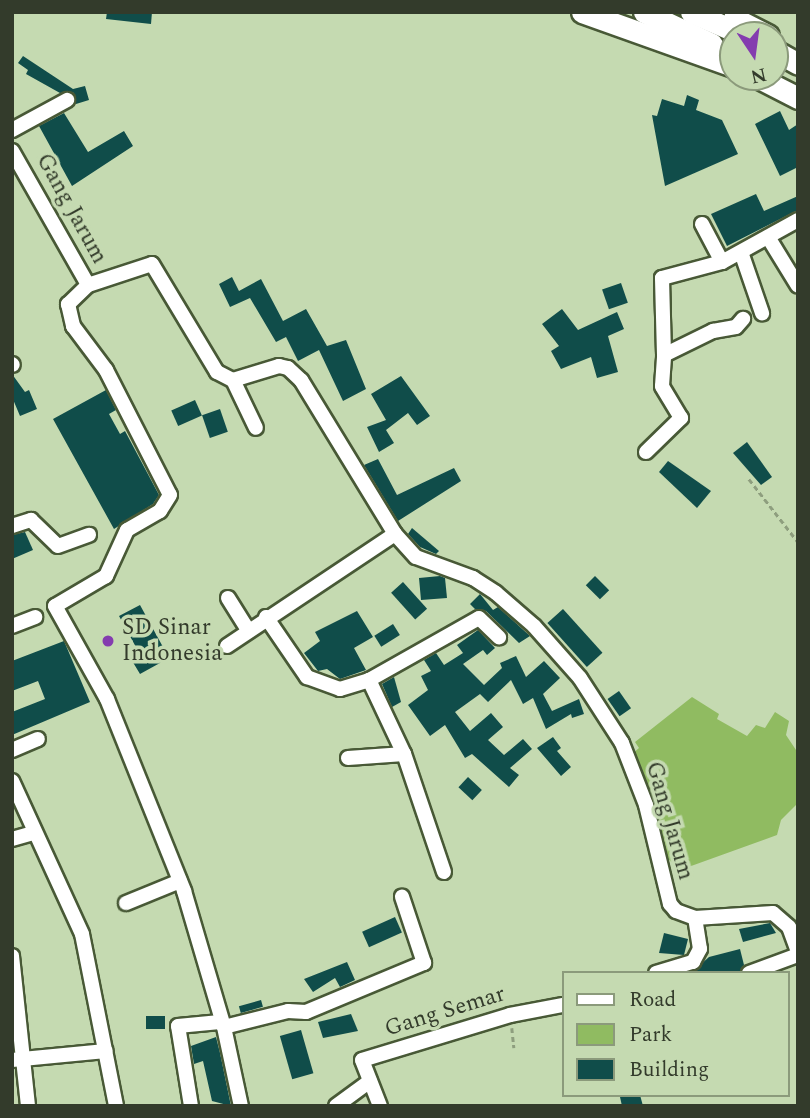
<!DOCTYPE html>
<style>
body{margin:0}
#map{position:relative;width:810px;height:1118px;overflow:hidden;background:#c5dab1;font-family:Spectral,serif}
div>[style]{position:absolute}
[style*='--x']{left:calc(var(--x)*1px);top:calc(var(--y)*1px);width:calc(var(--w)*1px);rotate:calc(var(--a)*1deg)}
.green>*{inset:0;background:#90bb61}
.building>*{inset:0;background:#104d4a;transform-origin:0 0}
.path>*{height:2.5px;margin-top:-1.25px;transform-origin:0;background:repeating-linear-gradient(90deg,#8e9e7e 0 5px,transparent 0 8.5px)}
.roads{filter:drop-shadow(2px 0 #485936) drop-shadow(-2px 0 #485936) drop-shadow(0 2px #485936) drop-shadow(0 -2px #485936)}
.minor>*{height:14px;margin:-7px;padding:0 7px;transform-origin:7px;border-radius:7px;background:#fff}
.highway>*{height:21px;margin:-10.5px;padding:0 10.5px;transform-origin:10.5px;border-radius:10.5px;background:#fff}
.dots>*{width:19px;height:19px;translate:-50% -50%;box-sizing:border-box;border:4px solid #c5dab1;border-radius:50%}
span{translate:-50% -50%;white-space:nowrap;text-align:center;line-height:1.15;-webkit-text-stroke:7px #c5dab1;paint-order:stroke}
.street-label{font-size:23px;color:#333b2b}
.poi-label{font-size:23px;color:#333b2b}
.left{translate:0 -50%;text-align:left}
.frame{position:absolute;inset:0;border:14px solid #333b2b;pointer-events:none}
.legend{position:absolute;left:562px;top:971px;width:228px;height:126px;box-sizing:border-box;background:#c5dab1;border:2px solid #8b9a7b;margin:0;padding:9px 12px;list-style:none;font-size:21px;color:#333b2b}
.legend li{display:flex;align-items:center;gap:14px;height:35px}
.legend b{width:35px;border:2px solid #8b9a7b}
.north{position:absolute;left:719px;top:21px;width:70px;height:70px;box-sizing:border-box;background:#c5dab1;border:2px solid #8b9a7b;border-radius:50%;rotate:167deg;font-size:19px;font-weight:700;line-height:28px;text-align:center;color:#333b2b}
.north::after{content:'';display:block;margin:auto;width:24px;height:32px;background:#843caf;clip-path:polygon(50% 0,100% 100%,50% 72%,0 100%)}
</style>
<div id="map">
<div class="green">
<div style="clip-path:polygon(692px 697px,719px 714px,717px 719px,747px 736px,756px 725px,765px 728px,775px 712px,789px 721px,786px 735px,798px 753px,798px 803px,781px 820px,777px 835px,680px 870px,668px 859px,660px 861px,632px 754px,639px 748px,635px 742px)"></div>
</div>
<div class="building">
<div style="clip-path:polygon(107px 12px,152px 12px,151px 24px,106px 19px)"></div>
<div style="clip-path:polygon(23px 56px,73px 89px,85px 86px,89px 100px,76px 104px,73px 92px,60px 93px,26px 74px,28px 70px,18px 63px)"></div>
<div style="clip-path:polygon(687px 95px,699px 100px,696px 110px,722px 120px,738px 154px,665px 186px,652px 115px,657px 116px,662px 99px,684px 106px)"></div>
<div style="clip-path:polygon(780px 111px,789px 130px,798px 124px,798px 167px,780px 176px,755px 124px)"></div>
<div style="clip-path:polygon(64px 113px,88px 152px,124px 131px,133px 146px,72px 186px,39px 126px)"></div>
<div style="clip-path:polygon(756px 194px,764px 211px,798px 196px,798px 210px,727px 246px,711px 214px)"></div>
<div style="clip-path:polygon(232px 277px,239px 291px,261px 279px,283px 321px,306px 309px,327px 346px,346px 340px,366px 389px,343px 401px,319px 350px,298px 361px,286px 337px,276px 342px,250px 298px,230px 307px,219px 284px)"></div>
<div style="left:621px;top:283px;width:21px;height:20px;rotate:71deg"></div>
<div style="clip-path:polygon(562px 309px,578px 330px,617px 312px,624px 329px,608px 336px,618px 372px,597px 378px,591px 357px,561px 369px,551px 351px,559px 346px,542px 324px)"></div>
<div style="clip-path:polygon(12px 374px,25px 392px,29px 390px,37px 409px,20px 416px,12px 397px)"></div>
<div style="clip-path:polygon(401px 376px,430px 416px,417px 425px,408px 413px,386px 430px,394px 443px,379px 452px,367px 427px,386px 420px,371px 394px)"></div>
<div style="clip-path:polygon(106px 390px,116px 410px,109px 414px,120px 434px,125px 431px,159px 495px,153px 504px,114px 529px,53px 419px)"></div>
<div style="left:195px;top:400px;width:17px;height:26px;rotate:66deg"></div>
<div style="left:220px;top:409px;width:24px;height:19px;rotate:71deg"></div>
<div style="clip-path:polygon(747px 442px,772px 477px,761px 485px,733px 453px)"></div>
<div style="clip-path:polygon(378px 459px,397px 495px,454px 468px,461px 481px,398px 521px,364px 465px)"></div>
<div style="clip-path:polygon(668px 461px,711px 491px,697px 508px,659px 472px)"></div>
<div style="clip-path:polygon(412px 528px,439px 551px,436px 554px,420px 547px,408px 534px)"></div>
<div style="clip-path:polygon(25px 532px,33px 550px,12px 559px,12px 535px)"></div>
<div style="clip-path:polygon(440px 576px,445px 578px,447px 598px,421px 600px,419px 578px)"></div>
<div style="left:595px;top:576px;width:20px;height:13px;rotate:45deg"></div>
<div style="left:403px;top:582px;width:36px;height:16px;rotate:48deg"></div>
<div style="clip-path:polygon(480px 594px,493px 610px,498px 607px,530px 636px,519px 643px,486px 611px,475px 609px,470px 604px)"></div>
<div style="clip-path:polygon(140px 605px,169px 658px,140px 674px,128px 654px,137px 649px,119px 616px)"></div>
<div style="left:563px;top:609px;width:59px;height:21px;rotate:48deg"></div>
<div style="clip-path:polygon(357px 611px,373px 637px,354px 648px,366px 670px,340px 679px,327px 669px,318px 671px,304px 653px,320px 641px,315px 632px)"></div>
<div style="left:393px;top:624px;width:13px;height:22px;rotate:58deg"></div>
<div style="clip-path:polygon(478px 630px,495px 648px,487px 655px,483px 650px,463px 664px,484px 685px,502px 668px,500px 663px,516px 656px,526px 677px,544px 661px,560px 678px,543px 694px,552px 711px,579px 699px,584px 714px,572px 718px,571px 714px,546px 729px,533px 698px,523px 704px,511px 680px,488px 702px,480px 694px,455px 712px,470px 731px,491px 713px,503px 727px,488px 740px,504px 755px,523px 739px,532px 749px,510px 768px,519px 775px,509px 787px,472px 754px,465px 758px,445px 725px,430px 736px,408px 705px,428px 690px,421px 676px,431px 671px,424px 660px,436px 653px,444px 665px,463px 653px,457px 645px)"></div>
<div style="clip-path:polygon(64px 641px,90px 702px,12px 735px,12px 712px,45px 699px,38px 681px,12px 691px,12px 661px)"></div>
<div style="clip-path:polygon(394px 677px,401px 702px,392px 707px,382px 684px)"></div>
<div style="left:619px;top:691px;width:21px;height:14px;rotate:55deg"></div>
<div style="clip-path:polygon(553px 737px,561px 748px,557px 751px,571px 767px,561px 776px,537px 748px)"></div>
<div style="left:468px;top:777px;width:19px;height:14px;rotate:43deg"></div>
<div style="left:395px;top:917px;width:17px;height:36px;rotate:66deg"></div>
<div style="clip-path:polygon(770px 923px,776px 933px,743px 942px,739px 929px)"></div>
<div style="clip-path:polygon(664px 933px,688px 939px,684px 955px,659px 953px)"></div>
<div style="clip-path:polygon(740px 949px,744px 965px,740px 973px,691px 973px,709px 957px)"></div>
<div style="clip-path:polygon(347px 962px,355px 980px,340px 987px,335px 978px,313px 992px,304px 979px)"></div>
<div style="left:261px;top:1000px;width:7px;height:23px;rotate:74deg"></div>
<div style="clip-path:polygon(351px 1014px,358px 1031px,323px 1038px,318px 1022px)"></div>
<div style="left:146px;top:1016px;width:19px;height:13px"></div>
<div style="left:301px;top:1030px;width:45px;height:22px;rotate:74deg"></div>
<div style="clip-path:polygon(216px 1037px,220px 1053px,231px 1106px,212px 1101px,203px 1061px,194px 1064px,191px 1046px)"></div>
<div style="clip-path:polygon(625px 1095px,640px 1095px,643px 1106px,622px 1106px,620px 1097px)"></div>
</div>
<div class="path">
<div style="--x:749;--y:479;--w:80;--a:52.1"></div>
<div style="--x:512;--y:1028;--w:20;--a:84"></div>
</div>
<div class="roads">
<div class="minor">
<div style="--x:12;--y:130;--w:63;--a:-28.6"></div>
<div style="--x:12;--y:151;--w:154;--a:60.4"></div>
<div style="--x:88;--y:285;--w:67;--a:-18.2"></div>
<div style="--x:152;--y:264;--w:126;--a:59"></div>
<div style="--x:217;--y:372;--w:18;--a:27"></div>
<div style="--x:233;--y:380;--w:48;--a:-16.9"></div>
<div style="--x:279;--y:366;--w:9;--a:13"></div>
<div style="--x:288;--y:368;--w:18;--a:43"></div>
<div style="--x:301;--y:380;--w:180;--a:58.6"></div>
<div style="--x:395;--y:534;--w:31;--a:48"></div>
<div style="--x:416;--y:557;--w:61;--a:20.2"></div>
<div style="--x:473;--y:578;--w:27;--a:33"></div>
<div style="--x:496;--y:593;--w:50;--a:41"></div>
<div style="--x:534;--y:626;--w:69;--a:48.5"></div>
<div style="--x:580;--y:678;--w:77;--a:57.1"></div>
<div style="--x:622;--y:743;--w:66;--a:68.8"></div>
<div style="--x:646;--y:805;--w:102;--a:76.4"></div>
<div style="--x:670;--y:904;--w:9;--a:49"></div>
<div style="--x:676;--y:911;--w:20;--a:20"></div>
<div style="--x:695;--y:918;--w:78;--a:-3.7"></div>
<div style="--x:773;--y:913;--w:21;--a:41"></div>
<div style="--x:789;--y:927;--w:27;--a:70"></div>
<div style="--x:702;--y:224;--w:43;--a:62.2"></div>
<div style="--x:768;--y:237;--w:57;--a:58.5"></div>
<div style="--x:741;--y:252;--w:65;--a:71"></div>
<div style="--x:88;--y:285;--w:28;--a:136"></div>
<div style="--x:68;--y:304;--w:23;--a:77"></div>
<div style="--x:73;--y:326;--w:55;--a:53.1"></div>
<div style="--x:106;--y:370;--w:140;--a:62.9"></div>
<div style="--x:170;--y:495;--w:19;--a:122"></div>
<div style="--x:160;--y:511;--w:38;--a:150"></div>
<div style="--x:127;--y:530;--w:51;--a:114.5"></div>
<div style="--x:106;--y:576;--w:59;--a:149.5"></div>
<div style="--x:55;--y:606;--w:107;--a:60.8"></div>
<div style="--x:107;--y:699;--w:207;--a:68.1"></div>
<div style="--x:184;--y:891;--w:142;--a:73.6"></div>
<div style="--x:224;--y:1027;--w:81;--a:77.9"></div>
<div style="--x:664;--y:355;--w:77;--a:-91.5"></div>
<div style="--x:662;--y:278;--w:62;--a:-14.9"></div>
<div style="--x:722;--y:262;--w:87;--a:-28.9"></div>
<div style="--x:12;--y:364;--w:1;--a:45"></div>
<div style="--x:233;--y:380;--w:53;--a:64.4"></div>
<div style="--x:646;--y:452;--w:49;--a:-44.2"></div>
<div style="--x:681;--y:418;--w:37;--a:-121"></div>
<div style="--x:662;--y:386;--w:31;--a:-86"></div>
<div style="--x:664;--y:355;--w:55;--a:-26.1"></div>
<div style="--x:713;--y:331;--w:23;--a:-10"></div>
<div style="--x:736;--y:327;--w:11;--a:-49"></div>
<div style="--x:12;--y:526;--w:20;--a:-18"></div>
<div style="--x:31;--y:520;--w:37;--a:44"></div>
<div style="--x:58;--y:546;--w:33;--a:-20"></div>
<div style="--x:228;--y:598;--w:39;--a:58"></div>
<div style="--x:266;--y:617;--w:73;--a:55.7"></div>
<div style="--x:307;--y:677;--w:35;--a:20"></div>
<div style="--x:340;--y:689;--w:30;--a:-17"></div>
<div style="--x:12;--y:626;--w:25;--a:-21"></div>
<div style="--x:227;--y:646;--w:202;--a:-33.7"></div>
<div style="--x:12;--y:750;--w:28;--a:-23"></div>
<div style="--x:348;--y:758;--w:56;--a:-4.1"></div>
<div style="--x:12;--y:781;--w:168;--a:65.4"></div>
<div style="--x:82;--y:934;--w:175;--a:78.8"></div>
<div style="--x:12;--y:839;--w:22;--a:-16"></div>
<div style="--x:444;--y:872;--w:125;--a:-108.7"></div>
<div style="--x:404;--y:754;--w:82;--a:-115.3"></div>
<div style="--x:369;--y:680;--w:126;--a:-29.4"></div>
<div style="--x:479;--y:618;--w:28;--a:44"></div>
<div style="--x:126;--y:903;--w:58;--a:-22.2"></div>
<div style="--x:12;--y:956;--w:151;--a:83.9"></div>
<div style="--x:656;--y:973;--w:39;--a:-17"></div>
<div style="--x:693;--y:962;--w:15;--a:-62"></div>
<div style="--x:700;--y:949;--w:31;--a:-99"></div>
<div style="--x:749;--y:973;--w:52;--a:-20.2"></div>
<div style="--x:224;--y:1027;--w:66;--a:-14"></div>
<div style="--x:288;--y:1011;--w:18;--a:3"></div>
<div style="--x:306;--y:1012;--w:128;--a:-22.6"></div>
<div style="--x:424;--y:963;--w:70;--a:-108.4"></div>
<div style="--x:12;--y:1060;--w:94;--a:-5.5"></div>
<div style="--x:191;--y:1106;--w:81;--a:-99.2"></div>
<div style="--x:178;--y:1026;--w:42;--a:-5.4"></div>
<div style="--x:336;--y:1106;--w:42;--a:-36.3"></div>
<div style="--x:380;--y:1106;--w:49;--a:-111.4"></div>
<div style="--x:362;--y:1060;--w:155;--a:-16.9"></div>
<div style="--x:510;--y:1015;--w:54;--a:-10.7"></div>
</div>
<div class="highway">
<div style="--x:582;--y:12;--w:160;--a:19.7"></div>
<div style="--x:644;--y:12;--w:75;--a:25.2"></div>
<div style="--x:691;--y:12;--w:58;--a:23.5"></div>
<div style="--x:734;--y:18;--w:38;--a:27"></div>
<div style="--x:775;--y:51;--w:26;--a:29"></div>
<div style="--x:757;--y:77;--w:46;--a:27.1"></div>
</div>
</div>
<div class="dots">
<div style="left:108px;top:641px;background:#843caf"></div>
</div>
<div class="street-label">
<span style="left:71px;top:209px;rotate:61deg">Gang Jarum</span>
<span style="left:669px;top:821px;rotate:74deg">Gang Jarum</span>
<span style="left:445px;top:1012px;rotate:-17deg">Gang Semar</span>
</div>
<div class="poi-label">
<span class="left" style="left:122px;top:641px">SD Sinar<br>Indonesia</span>
</div>
<div class="frame"></div>
<ul class="legend">
<li><b style="height:9px;background:#fff"></b>Road</li>
<li><b style="height:19px;background:#90bb61"></b>Park</li>
<li><b style="height:19px;background:#104d4a"></b>Building</li>
</ul>
<div class="north">N</div>
</div>
